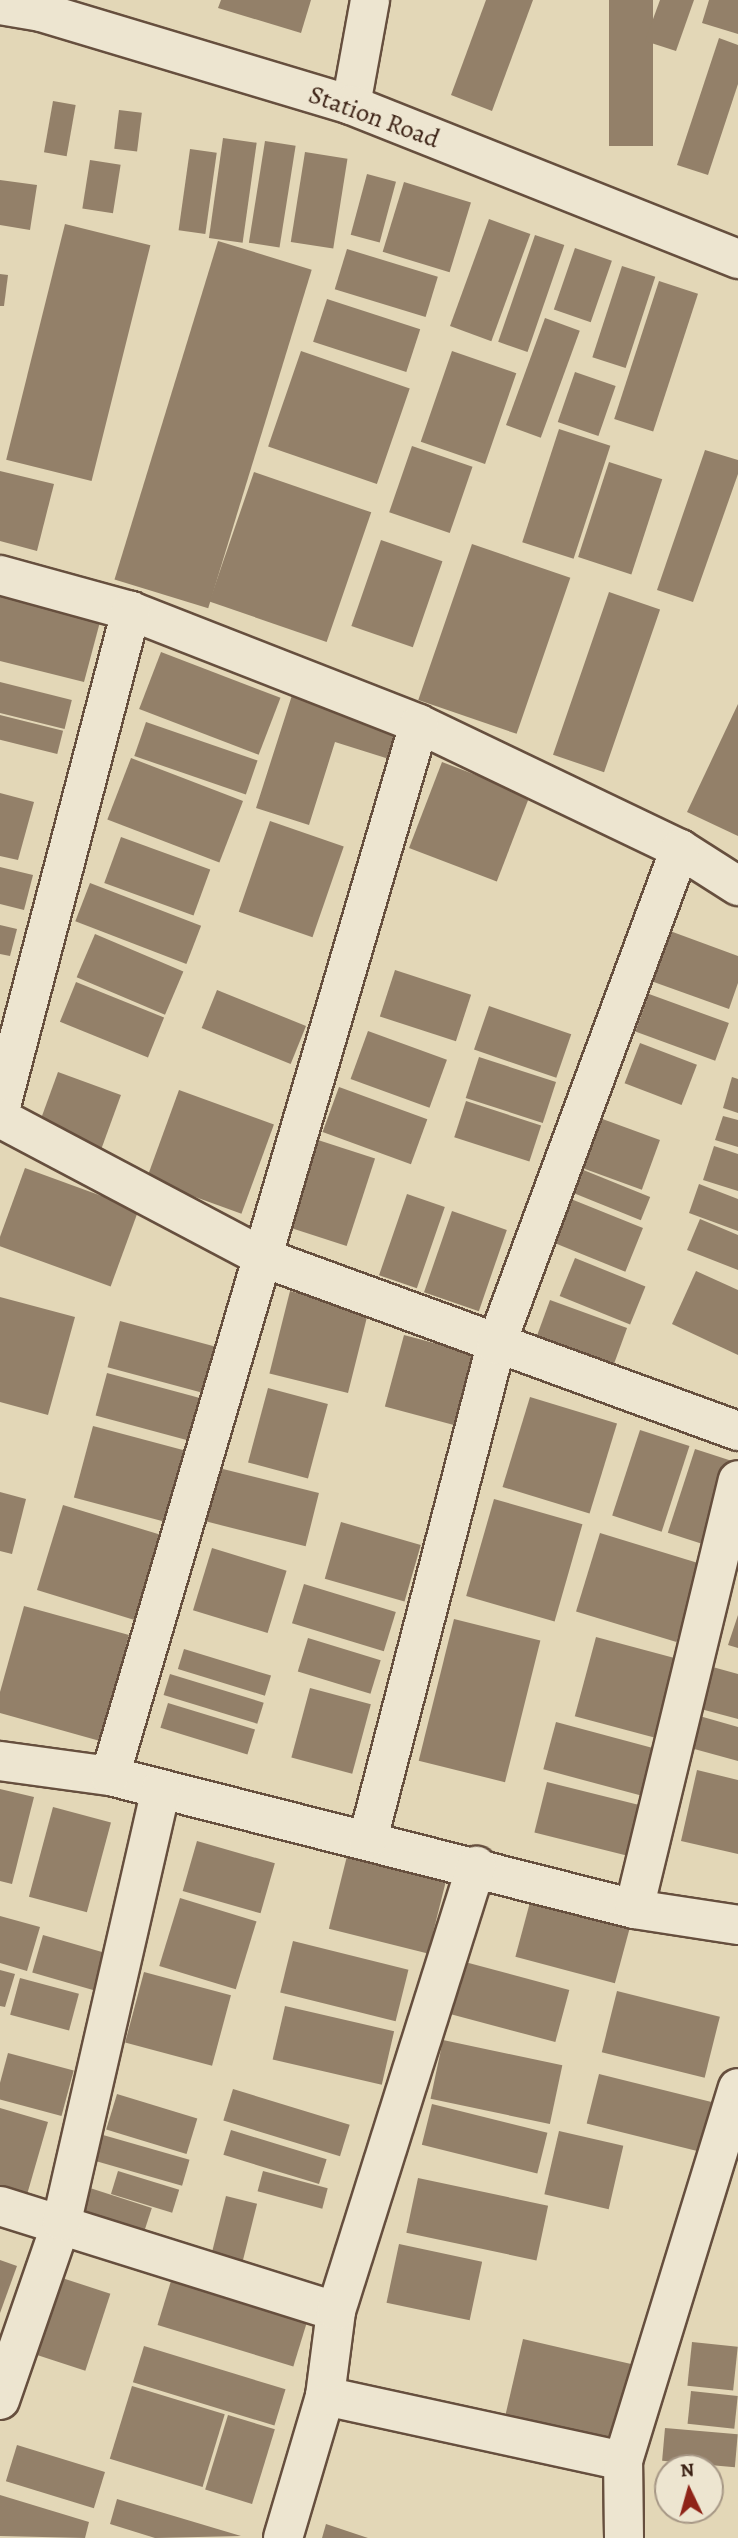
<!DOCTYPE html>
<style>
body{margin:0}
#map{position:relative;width:738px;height:2538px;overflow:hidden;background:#e3d7b7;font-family:Alegreya,serif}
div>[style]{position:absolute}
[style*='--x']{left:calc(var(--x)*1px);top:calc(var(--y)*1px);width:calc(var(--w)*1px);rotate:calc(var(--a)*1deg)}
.building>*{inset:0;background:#938069;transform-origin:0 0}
.roads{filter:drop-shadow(2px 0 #664f3e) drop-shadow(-2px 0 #664f3e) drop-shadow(0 2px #664f3e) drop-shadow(0 -2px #664f3e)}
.street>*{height:38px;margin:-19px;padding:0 19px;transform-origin:19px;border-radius:19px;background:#ede5d0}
.secondary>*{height:38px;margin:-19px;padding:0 19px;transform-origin:19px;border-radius:19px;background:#ede5d0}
span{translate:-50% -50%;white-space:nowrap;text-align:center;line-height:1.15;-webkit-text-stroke:7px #ede5d0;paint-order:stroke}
.street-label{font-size:26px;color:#3c2215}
.north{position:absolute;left:654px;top:2454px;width:70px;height:70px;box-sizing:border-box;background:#ede5d0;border:2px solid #a69785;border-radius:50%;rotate:355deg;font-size:19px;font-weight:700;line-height:28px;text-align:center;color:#3c2215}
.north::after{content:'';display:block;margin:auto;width:24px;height:32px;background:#8f2418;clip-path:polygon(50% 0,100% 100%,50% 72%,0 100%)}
</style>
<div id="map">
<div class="building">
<div style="clip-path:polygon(221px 0,311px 0,301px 33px,218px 8px)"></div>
<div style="clip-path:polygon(486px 0,533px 0,492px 111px,451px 95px)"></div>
<div style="left:609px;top:0;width:44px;height:146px"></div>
<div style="clip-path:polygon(660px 0,694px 0,676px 51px,645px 41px)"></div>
<div style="clip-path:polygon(709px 0,738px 0,738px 34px,702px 23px)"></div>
<div style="clip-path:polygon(719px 38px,738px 45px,738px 84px,708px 175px,677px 165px)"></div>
<div style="left:53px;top:101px;width:23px;height:52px;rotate:10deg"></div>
<div style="left:119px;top:110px;width:23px;height:39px;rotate:7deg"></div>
<div style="left:223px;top:138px;width:34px;height:101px;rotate:8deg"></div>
<div style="left:265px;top:141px;width:31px;height:103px;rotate:9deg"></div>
<div style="left:190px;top:149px;width:27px;height:82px;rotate:8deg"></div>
<div style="left:305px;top:152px;width:43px;height:91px;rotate:9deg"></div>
<div style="left:90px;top:160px;width:31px;height:49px;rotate:9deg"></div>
<div style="left:367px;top:174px;width:30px;height:63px;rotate:15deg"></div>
<div style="clip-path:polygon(0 180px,37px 185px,30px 230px,0 225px)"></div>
<div style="left:404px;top:182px;width:70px;height:73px;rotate:17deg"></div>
<div style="left:489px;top:219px;width:44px;height:114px;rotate:20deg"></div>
<div style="left:65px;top:224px;width:88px;height:243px;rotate:14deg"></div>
<div style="left:535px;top:235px;width:31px;height:113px;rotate:19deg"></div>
<div style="left:218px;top:241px;width:98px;height:354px;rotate:17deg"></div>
<div style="left:575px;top:248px;width:39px;height:65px;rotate:19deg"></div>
<div style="left:347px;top:249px;width:95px;height:42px;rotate:17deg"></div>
<div style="left:622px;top:266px;width:35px;height:96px;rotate:18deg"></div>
<div style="clip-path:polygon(0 274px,8px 275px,4px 306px,0 306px)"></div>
<div style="left:659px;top:281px;width:41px;height:145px;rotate:18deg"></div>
<div style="left:327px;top:299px;width:98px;height:45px;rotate:18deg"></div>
<div style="left:545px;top:318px;width:37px;height:114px;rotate:20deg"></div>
<div style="left:301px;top:351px;width:115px;height:101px;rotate:19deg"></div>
<div style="left:452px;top:351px;width:68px;height:96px;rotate:19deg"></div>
<div style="left:575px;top:372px;width:43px;height:53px;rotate:19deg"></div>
<div style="left:559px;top:429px;width:54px;height:119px;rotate:18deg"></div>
<div style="left:412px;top:446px;width:64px;height:70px;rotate:19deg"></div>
<div style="clip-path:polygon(705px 450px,738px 460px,738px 474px,693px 602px,657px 590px)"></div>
<div style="left:609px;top:462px;width:56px;height:100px;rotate:18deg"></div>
<div style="clip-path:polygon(0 471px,54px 484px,37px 551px,0 541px)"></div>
<div style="left:254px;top:472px;width:124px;height:137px;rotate:19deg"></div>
<div style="left:381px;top:540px;width:65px;height:91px;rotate:19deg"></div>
<div style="left:472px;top:544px;width:104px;height:165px;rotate:19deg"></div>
<div style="left:609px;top:592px;width:54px;height:172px;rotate:19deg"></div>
<div style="clip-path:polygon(0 593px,101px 618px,84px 682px,0 661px)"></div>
<div style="left:161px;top:652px;width:128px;height:61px;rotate:21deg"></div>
<div style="left:0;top:682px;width:74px;height:30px;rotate:14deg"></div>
<div style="clip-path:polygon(294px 689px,400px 723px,389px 759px,335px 742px,309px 825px,256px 808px)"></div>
<div style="clip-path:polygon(738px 704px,738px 836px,687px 812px)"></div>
<div style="left:0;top:715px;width:65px;height:24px;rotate:14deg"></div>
<div style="left:146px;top:722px;width:118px;height:36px;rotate:19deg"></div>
<div style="left:131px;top:758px;width:120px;height:66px;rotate:21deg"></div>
<div style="left:442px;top:762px;width:94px;height:92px;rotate:21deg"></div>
<div style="clip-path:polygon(0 793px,34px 802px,18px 860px,0 856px)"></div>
<div style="left:270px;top:821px;width:78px;height:96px;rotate:19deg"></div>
<div style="left:121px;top:837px;width:95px;height:49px;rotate:20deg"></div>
<div style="clip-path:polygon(0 867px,33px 875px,24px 910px,0 904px)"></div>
<div style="left:90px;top:883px;width:119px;height:41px;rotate:21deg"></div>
<div style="clip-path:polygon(0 925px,17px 929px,10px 956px,0 954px)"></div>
<div style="clip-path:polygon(670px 931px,738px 956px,738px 983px,729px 1009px,651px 981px)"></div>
<div style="left:95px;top:934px;width:96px;height:47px;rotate:23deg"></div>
<div style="left:395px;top:970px;width:80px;height:49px;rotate:18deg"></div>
<div style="left:76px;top:982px;width:95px;height:43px;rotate:22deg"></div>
<div style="left:217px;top:990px;width:96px;height:41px;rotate:22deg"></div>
<div style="left:649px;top:994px;width:85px;height:40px;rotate:20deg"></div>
<div style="left:489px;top:1006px;width:87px;height:46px;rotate:19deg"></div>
<div style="left:368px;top:1031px;width:84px;height:51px;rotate:20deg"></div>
<div style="left:640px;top:1043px;width:61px;height:43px;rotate:21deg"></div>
<div style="left:479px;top:1057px;width:81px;height:43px;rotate:18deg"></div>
<div style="left:58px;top:1072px;width:67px;height:58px;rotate:20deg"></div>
<div style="clip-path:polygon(732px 1077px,738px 1079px,738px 1113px,723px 1108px)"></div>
<div style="left:339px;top:1087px;width:94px;height:48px;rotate:20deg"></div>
<div style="left:179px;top:1090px;width:101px;height:95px;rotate:20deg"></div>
<div style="left:466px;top:1101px;width:79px;height:38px;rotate:18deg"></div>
<div style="clip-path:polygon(723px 1116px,738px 1120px,738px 1147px,715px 1140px)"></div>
<div style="left:597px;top:1117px;width:67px;height:53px;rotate:20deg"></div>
<div style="left:318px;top:1140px;width:60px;height:92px;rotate:18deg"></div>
<div style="clip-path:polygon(714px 1146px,738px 1154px,738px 1191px,703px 1180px)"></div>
<div style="left:576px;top:1167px;width:80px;height:25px;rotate:22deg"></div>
<div style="left:25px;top:1168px;width:121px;height:82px;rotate:20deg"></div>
<div style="clip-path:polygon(699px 1184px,738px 1199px,738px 1231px,689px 1213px)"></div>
<div style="left:407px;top:1194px;width:40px;height:86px;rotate:19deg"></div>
<div style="left:566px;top:1197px;width:83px;height:47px;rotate:22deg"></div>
<div style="left:452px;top:1211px;width:58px;height:86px;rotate:19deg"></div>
<div style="clip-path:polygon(700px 1219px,738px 1235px,738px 1270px,687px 1250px)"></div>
<div style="left:575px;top:1258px;width:76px;height:41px;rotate:22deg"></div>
<div style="clip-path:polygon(696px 1271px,738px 1290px,738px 1355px,672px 1324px)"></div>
<div style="left:290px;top:1291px;width:81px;height:85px;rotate:14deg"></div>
<div style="clip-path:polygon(0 1297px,75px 1317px,48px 1415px,0 1402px)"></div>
<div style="left:550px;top:1300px;width:82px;height:41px;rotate:20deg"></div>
<div style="left:120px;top:1321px;width:103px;height:48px;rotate:15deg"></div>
<div style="left:404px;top:1335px;width:82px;height:74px;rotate:15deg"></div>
<div style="left:107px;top:1373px;width:100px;height:44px;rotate:15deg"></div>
<div style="left:268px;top:1388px;width:62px;height:77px;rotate:15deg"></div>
<div style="left:530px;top:1397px;width:91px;height:94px;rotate:17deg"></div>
<div style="left:93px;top:1426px;width:97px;height:74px;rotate:15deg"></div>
<div style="left:640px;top:1430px;width:52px;height:90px;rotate:18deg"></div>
<div style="left:695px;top:1449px;width:43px;height:88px;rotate:18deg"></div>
<div style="left:219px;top:1468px;width:103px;height:55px;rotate:14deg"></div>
<div style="clip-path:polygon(0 1492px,26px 1499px,12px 1554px,0 1551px)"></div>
<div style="left:494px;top:1499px;width:92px;height:101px;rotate:16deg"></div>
<div style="left:63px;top:1505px;width:102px;height:89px;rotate:17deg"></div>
<div style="left:341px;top:1522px;width:83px;height:59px;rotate:16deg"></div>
<div style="left:600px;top:1533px;width:105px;height:82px;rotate:17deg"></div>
<div style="left:212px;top:1548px;width:78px;height:65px;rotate:17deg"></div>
<div style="left:304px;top:1584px;width:96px;height:41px;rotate:17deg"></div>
<div style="clip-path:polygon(24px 1606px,129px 1635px,100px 1741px,0 1713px,0 1692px)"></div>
<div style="clip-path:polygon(738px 1615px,738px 1648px,728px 1645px)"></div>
<div style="left:454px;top:1619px;width:89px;height:146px;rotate:14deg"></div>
<div style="left:596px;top:1637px;width:88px;height:82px;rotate:15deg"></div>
<div style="left:308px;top:1638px;width:76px;height:35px;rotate:17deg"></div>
<div style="left:184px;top:1649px;width:91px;height:21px;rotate:17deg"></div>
<div style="clip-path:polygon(709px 1666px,738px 1674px,738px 1719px,697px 1708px)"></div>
<div style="left:170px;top:1674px;width:98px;height:22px;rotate:17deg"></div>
<div style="left:310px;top:1688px;width:63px;height:72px;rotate:15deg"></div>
<div style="left:168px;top:1703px;width:91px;height:26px;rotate:17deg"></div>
<div style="clip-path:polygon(696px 1715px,738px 1727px,738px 1761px,687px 1747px)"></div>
<div style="left:556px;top:1722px;width:106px;height:49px;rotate:15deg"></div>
<div style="clip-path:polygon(697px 1770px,738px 1780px,738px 1854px,681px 1841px)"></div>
<div style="left:547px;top:1782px;width:95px;height:52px;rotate:14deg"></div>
<div style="clip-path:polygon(0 1789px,34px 1797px,12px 1884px,0 1881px)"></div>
<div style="left:53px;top:1807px;width:60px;height:93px;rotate:15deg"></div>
<div style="left:197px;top:1841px;width:81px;height:52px;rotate:16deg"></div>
<div style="left:347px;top:1856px;width:102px;height:75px;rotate:14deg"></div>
<div style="left:533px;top:1891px;width:103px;height:68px;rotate:15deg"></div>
<div style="left:180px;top:1898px;width:80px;height:71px;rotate:17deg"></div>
<div style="clip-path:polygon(0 1916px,40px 1927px,27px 1971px,0 1963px)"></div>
<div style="left:43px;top:1935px;width:65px;height:39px;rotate:16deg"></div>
<div style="left:293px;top:1941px;width:119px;height:53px;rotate:14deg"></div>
<div style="left:465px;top:1962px;width:108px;height:54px;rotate:15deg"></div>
<div style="clip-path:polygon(0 1970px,15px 1974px,5px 2007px,0 2006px)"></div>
<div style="left:144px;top:1972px;width:90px;height:73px;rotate:15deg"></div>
<div style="left:20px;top:1978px;width:61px;height:38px;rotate:15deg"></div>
<div style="left:617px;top:1991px;width:106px;height:63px;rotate:14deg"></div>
<div style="left:285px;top:2006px;width:112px;height:55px;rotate:13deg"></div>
<div style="left:443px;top:2040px;width:122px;height:60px;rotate:12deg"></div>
<div style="left:8px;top:2053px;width:68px;height:47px;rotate:15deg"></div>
<div style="left:599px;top:2074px;width:117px;height:51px;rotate:14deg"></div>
<div style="left:233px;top:2089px;width:122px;height:33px;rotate:17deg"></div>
<div style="left:117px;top:2094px;width:84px;height:37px;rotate:17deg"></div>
<div style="left:432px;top:2104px;width:119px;height:42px;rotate:14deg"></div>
<div style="clip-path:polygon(0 2108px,48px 2122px,24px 2205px,0 2198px)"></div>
<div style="left:231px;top:2130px;width:100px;height:26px;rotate:17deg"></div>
<div style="left:559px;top:2131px;width:66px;height:65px;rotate:13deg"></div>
<div style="left:103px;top:2135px;width:90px;height:27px;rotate:16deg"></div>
<div style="left:118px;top:2171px;width:64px;height:24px;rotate:17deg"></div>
<div style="left:263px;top:2171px;width:67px;height:21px;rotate:15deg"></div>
<div style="left:418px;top:2178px;width:133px;height:56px;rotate:12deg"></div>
<div style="left:90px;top:2188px;width:65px;height:33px;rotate:18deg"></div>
<div style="left:226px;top:2196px;width:32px;height:60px;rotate:14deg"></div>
<div style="left:399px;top:2244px;width:85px;height:60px;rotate:12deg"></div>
<div style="clip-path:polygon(0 2260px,17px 2266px,0 2313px)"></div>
<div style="left:59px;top:2277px;width:54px;height:81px;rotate:18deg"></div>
<div style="left:171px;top:2281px;width:142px;height:46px;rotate:17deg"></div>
<div style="left:523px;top:2339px;width:122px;height:79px;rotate:13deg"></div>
<div style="left:692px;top:2342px;width:46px;height:44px;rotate:6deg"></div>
<div style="left:144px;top:2346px;width:148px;height:38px;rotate:17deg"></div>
<div style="left:132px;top:2386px;width:97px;height:76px;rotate:17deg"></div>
<div style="left:691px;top:2391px;width:47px;height:33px;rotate:6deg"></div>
<div style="left:228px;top:2415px;width:49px;height:78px;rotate:17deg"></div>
<div style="left:665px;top:2428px;width:73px;height:33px;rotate:5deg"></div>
<div style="left:17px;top:2445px;width:92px;height:38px;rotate:17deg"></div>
<div style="clip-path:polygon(0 2495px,89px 2522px,85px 2538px,0 2536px)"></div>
<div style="clip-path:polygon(117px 2499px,241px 2536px,155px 2538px,110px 2524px)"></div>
<div style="clip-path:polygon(326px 2524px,368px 2538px,322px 2538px)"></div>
</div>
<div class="roads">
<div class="street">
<div style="--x:351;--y:105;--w:107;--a:-79.7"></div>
<div style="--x:0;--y:575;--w:136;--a:15.4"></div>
<div style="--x:131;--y:611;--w:309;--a:21.4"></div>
<div style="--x:419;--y:724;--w:289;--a:25.6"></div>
<div style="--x:680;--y:849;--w:69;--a:32.5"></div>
<div style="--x:0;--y:1110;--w:516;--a:-75.29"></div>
<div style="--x:0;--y:1118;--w:299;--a:27.9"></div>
<div style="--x:264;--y:1258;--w:505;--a:20.05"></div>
<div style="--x:0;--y:1761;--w:111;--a:7.8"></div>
<div style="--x:110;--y:1776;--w:541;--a:14.24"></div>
<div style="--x:634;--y:1909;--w:105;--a:8.7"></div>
<div style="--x:110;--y:1776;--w:1096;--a:-73.63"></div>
<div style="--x:368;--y:1839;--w:510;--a:-75.47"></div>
<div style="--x:496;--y:1345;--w:529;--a:-69.65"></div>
<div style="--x:634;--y:1909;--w:441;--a:-76.4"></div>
<div style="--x:0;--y:2206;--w:352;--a:17.4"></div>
<div style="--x:325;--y:2396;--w:305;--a:12.3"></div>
<div style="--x:0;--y:2400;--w:189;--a:-70.9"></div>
<div style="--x:62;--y:2221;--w:443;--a:-77.1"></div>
<div style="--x:283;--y:2538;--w:148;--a:-73.5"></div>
<div style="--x:325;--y:2396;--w:86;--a:-82.6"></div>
<div style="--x:336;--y:2311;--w:467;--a:-72.5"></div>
<div style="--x:624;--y:2538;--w:77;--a:-90.7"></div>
<div style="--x:623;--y:2461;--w:390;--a:-72.9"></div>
</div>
<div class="secondary">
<div style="--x:0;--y:5;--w:42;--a:9.7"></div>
<div style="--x:41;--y:12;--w:324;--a:16.7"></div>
<div style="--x:351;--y:105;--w:417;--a:21.7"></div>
</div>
</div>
<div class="street-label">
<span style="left:374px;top:117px;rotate:20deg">Station Road</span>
</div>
<div class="north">N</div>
</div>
